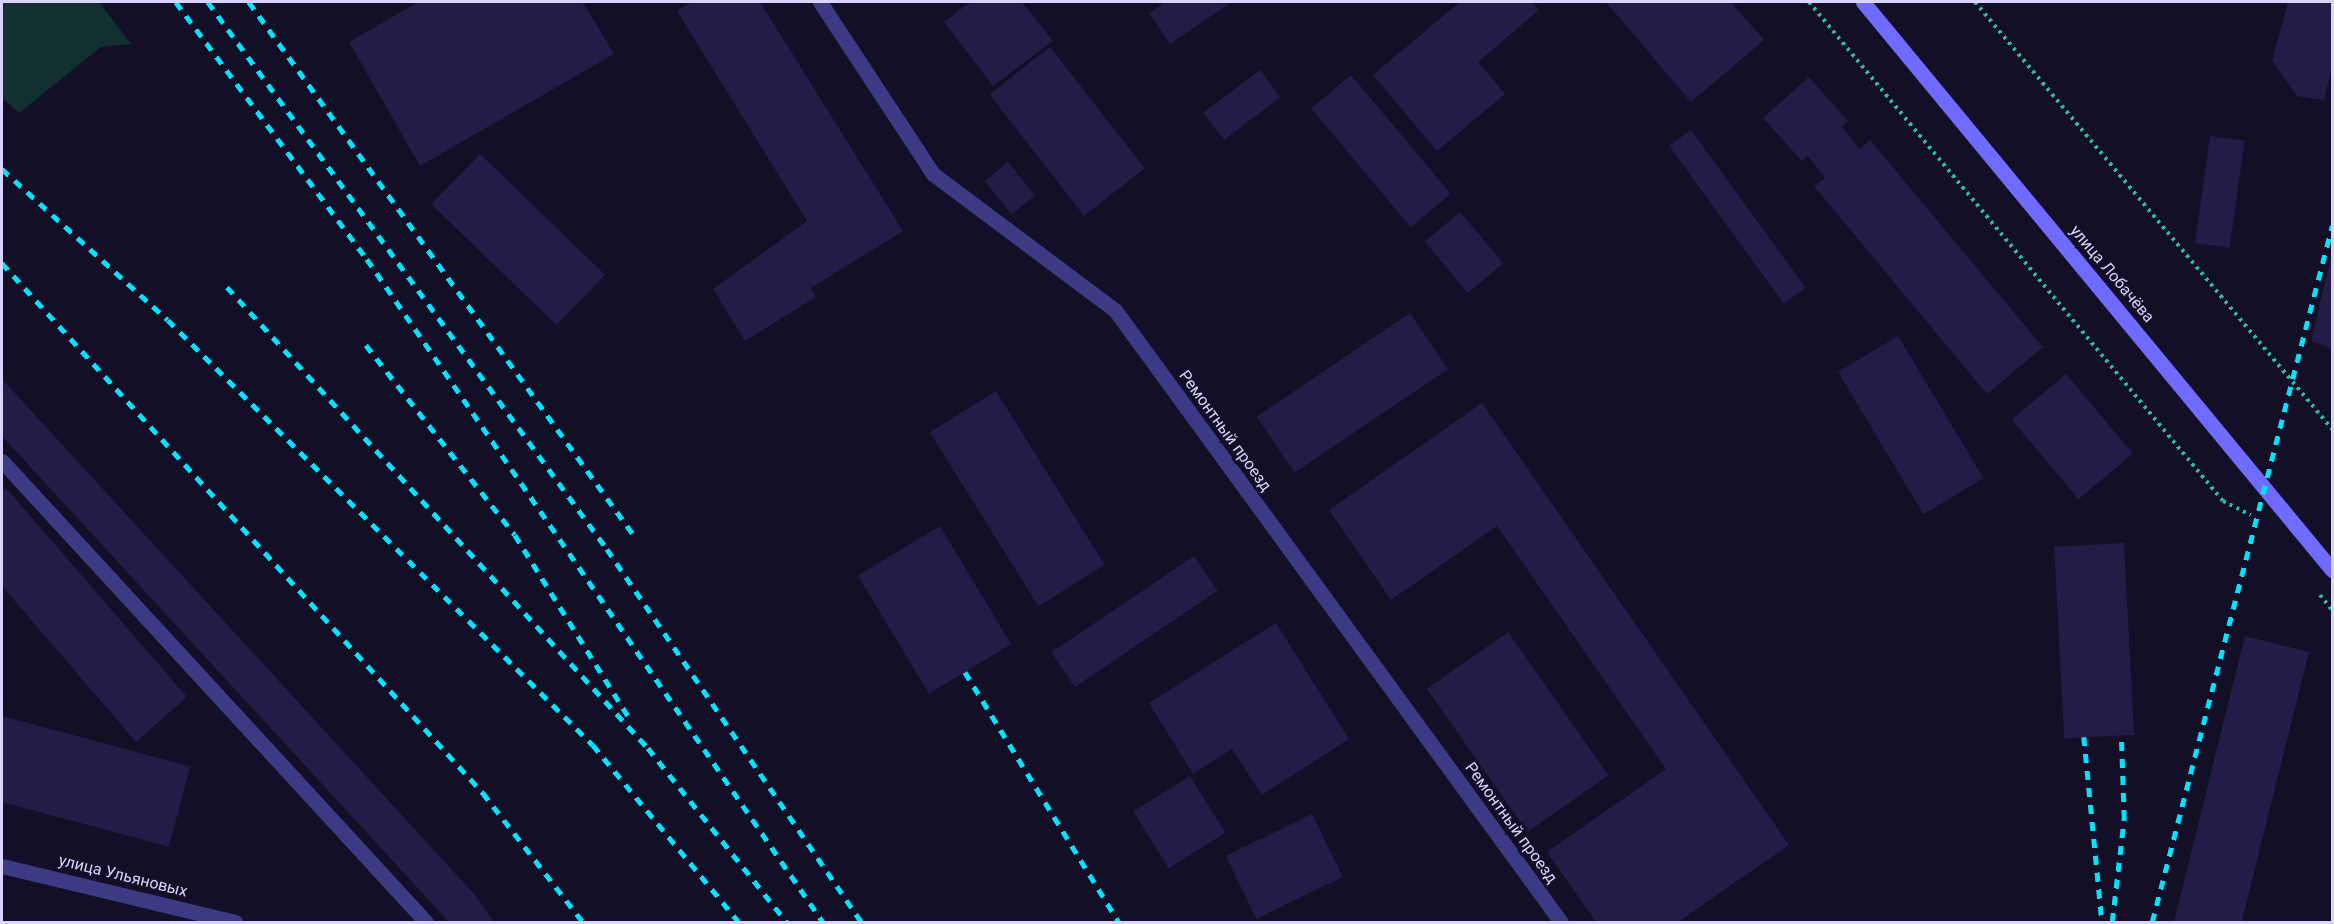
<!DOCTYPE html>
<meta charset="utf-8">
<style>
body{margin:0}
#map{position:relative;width:2334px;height:924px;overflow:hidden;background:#130f26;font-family:Roboto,sans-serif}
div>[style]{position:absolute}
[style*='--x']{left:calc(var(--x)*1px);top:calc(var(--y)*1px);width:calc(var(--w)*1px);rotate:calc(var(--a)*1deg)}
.green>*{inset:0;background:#12302f}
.building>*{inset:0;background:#241b47;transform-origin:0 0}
.path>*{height:4px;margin-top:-2px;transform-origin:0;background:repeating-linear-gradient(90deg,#2fb8b0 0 3px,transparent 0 7.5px)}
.service>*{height:15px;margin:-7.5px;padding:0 7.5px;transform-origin:7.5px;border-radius:7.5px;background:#3d3a85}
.minor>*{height:15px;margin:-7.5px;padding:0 7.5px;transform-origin:7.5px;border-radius:7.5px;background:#3d3a85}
.secondary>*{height:15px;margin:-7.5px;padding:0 7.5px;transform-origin:7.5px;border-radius:7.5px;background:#6f6bff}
.rail>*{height:4.5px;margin-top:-2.25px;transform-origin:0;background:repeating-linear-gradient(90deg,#00e5ff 0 9px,transparent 0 17px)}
span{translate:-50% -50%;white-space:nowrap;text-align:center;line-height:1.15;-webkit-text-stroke:6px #130f26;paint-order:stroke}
.street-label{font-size:16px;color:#d9d4ff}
.frame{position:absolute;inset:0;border:3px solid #d9d4ff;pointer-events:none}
</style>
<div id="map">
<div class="green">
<div style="clip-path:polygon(2px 2px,99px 2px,131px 44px,101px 47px,19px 113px,2px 98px)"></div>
</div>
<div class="building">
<div style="clip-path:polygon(418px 2px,583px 2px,614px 54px,420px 166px,349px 42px)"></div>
<div style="clip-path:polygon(691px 2px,760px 2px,903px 231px,811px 288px,816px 297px,745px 341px,713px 289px,807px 221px,677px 11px)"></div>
<div style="clip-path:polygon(970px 2px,1022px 2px,1053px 41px,993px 86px,944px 22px)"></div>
<div style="clip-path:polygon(1166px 2px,1232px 2px,1170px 44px,1149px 13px)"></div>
<div style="clip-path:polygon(1460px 2px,1531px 2px,1539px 10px,1478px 62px,1505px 94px,1437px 151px,1373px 75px)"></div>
<div style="clip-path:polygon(1606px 2px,1731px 2px,1764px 40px,1691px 102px)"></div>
<div style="clip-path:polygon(2288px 2px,2332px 2px,2332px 65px,2324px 100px,2297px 96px,2272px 61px)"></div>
<div style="left:1050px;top:47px;width:154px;height:77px;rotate:52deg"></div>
<div style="left:1260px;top:70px;width:34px;height:71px;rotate:53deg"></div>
<div style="left:1351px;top:75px;width:155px;height:52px;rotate:50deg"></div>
<div style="clip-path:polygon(1809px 77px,1848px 121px,1842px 127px,1860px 149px,1870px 140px,2043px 347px,1987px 394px,1814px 186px,1825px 178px,1808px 156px,1802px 161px,1763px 118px)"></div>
<div style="left:1691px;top:130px;width:195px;height:27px;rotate:54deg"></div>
<div style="left:2210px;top:136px;width:35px;height:108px;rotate:8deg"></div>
<div style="left:480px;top:154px;width:174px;height:70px;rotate:44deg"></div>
<div style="left:1008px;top:162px;width:43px;height:30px;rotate:51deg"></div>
<div style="left:1460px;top:212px;width:67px;height:46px;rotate:50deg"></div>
<div style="clip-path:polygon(2332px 252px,2332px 349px,2311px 341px)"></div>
<div style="left:1410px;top:313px;width:68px;height:185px;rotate:56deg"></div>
<div style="left:1898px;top:336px;width:166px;height:70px;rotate:59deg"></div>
<div style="left:2066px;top:374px;width:104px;height:71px;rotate:50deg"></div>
<div style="clip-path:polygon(2px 379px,476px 896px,494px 922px,449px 922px,2px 436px)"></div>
<div style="left:996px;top:391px;width:205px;height:78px;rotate:58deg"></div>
<div style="clip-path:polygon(1482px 403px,1789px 845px,1678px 922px,1596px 922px,1547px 852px,1666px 769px,1497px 526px,1391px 600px,1329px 510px)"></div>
<div style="clip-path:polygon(6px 488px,187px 697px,136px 742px,2px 586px,2px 492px)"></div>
<div style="left:940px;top:526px;width:138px;height:96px;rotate:59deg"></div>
<div style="left:2124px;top:543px;width:192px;height:70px;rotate:87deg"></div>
<div style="left:1194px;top:556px;width:42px;height:172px;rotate:56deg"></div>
<div style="clip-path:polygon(1276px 623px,1349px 739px,1262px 795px,1232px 749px,1193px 774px,1149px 703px)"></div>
<div style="left:1508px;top:632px;width:175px;height:99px;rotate:55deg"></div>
<div style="left:2245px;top:636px;width:66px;height:295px;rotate:14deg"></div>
<div style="left:2px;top:716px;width:195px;height:83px;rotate:15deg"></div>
<div style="left:1190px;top:776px;width:67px;height:67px;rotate:58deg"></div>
<div style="left:1312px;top:814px;width:70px;height:96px;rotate:64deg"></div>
</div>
<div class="path">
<div style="--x:1809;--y:2;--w:648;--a:50.32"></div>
<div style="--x:2223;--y:501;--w:31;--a:27"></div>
<div style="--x:1975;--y:2;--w:557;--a:50.1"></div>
<div style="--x:2320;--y:595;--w:19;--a:51"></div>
</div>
<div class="service">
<div style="--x:820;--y:2;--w:206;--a:56.7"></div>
<div style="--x:933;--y:174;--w:227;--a:36.8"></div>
<div style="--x:1115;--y:310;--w:757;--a:53.92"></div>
<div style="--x:2;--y:461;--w:626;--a:47.39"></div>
</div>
<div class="minor">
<div style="--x:2;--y:866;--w:240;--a:13.5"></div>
</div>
<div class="secondary">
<div style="--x:1863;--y:2;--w:737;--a:50.45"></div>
</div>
<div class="rail">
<div style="--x:176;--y:2;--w:320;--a:53.4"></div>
<div style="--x:367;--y:259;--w:805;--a:55.48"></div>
<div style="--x:208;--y:2;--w:677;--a:53.89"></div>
<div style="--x:607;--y:549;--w:451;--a:55.7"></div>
<div style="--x:249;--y:2;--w:656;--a:54.18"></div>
<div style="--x:2;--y:169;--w:224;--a:42.3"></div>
<div style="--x:168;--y:320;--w:601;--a:45"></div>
<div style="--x:593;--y:745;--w:229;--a:50.5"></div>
<div style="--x:2;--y:263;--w:716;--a:47.77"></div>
<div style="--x:483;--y:793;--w:163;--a:52.2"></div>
<div style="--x:227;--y:287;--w:624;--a:47.6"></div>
<div style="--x:648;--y:748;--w:223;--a:51.4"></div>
<div style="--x:366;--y:345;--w:241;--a:51.9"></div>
<div style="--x:515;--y:535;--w:217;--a:58"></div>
<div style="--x:965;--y:672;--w:294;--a:58.4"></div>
<div style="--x:2084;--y:737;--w:186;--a:84.4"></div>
<div style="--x:2112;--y:922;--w:104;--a:-83.4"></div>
<div style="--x:2124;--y:819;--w:84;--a:-92"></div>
<div style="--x:2152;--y:922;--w:719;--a:-75.5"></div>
</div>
<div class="street-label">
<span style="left:2112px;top:274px;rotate:50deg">улица Лобачёва</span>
<span style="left:1225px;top:431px;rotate:54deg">Ремонтный проезд</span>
<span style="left:1511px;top:823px;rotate:54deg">Ремонтный проезд</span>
<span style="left:123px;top:876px;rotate:14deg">улица Ульяновых</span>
</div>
<div class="frame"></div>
</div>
